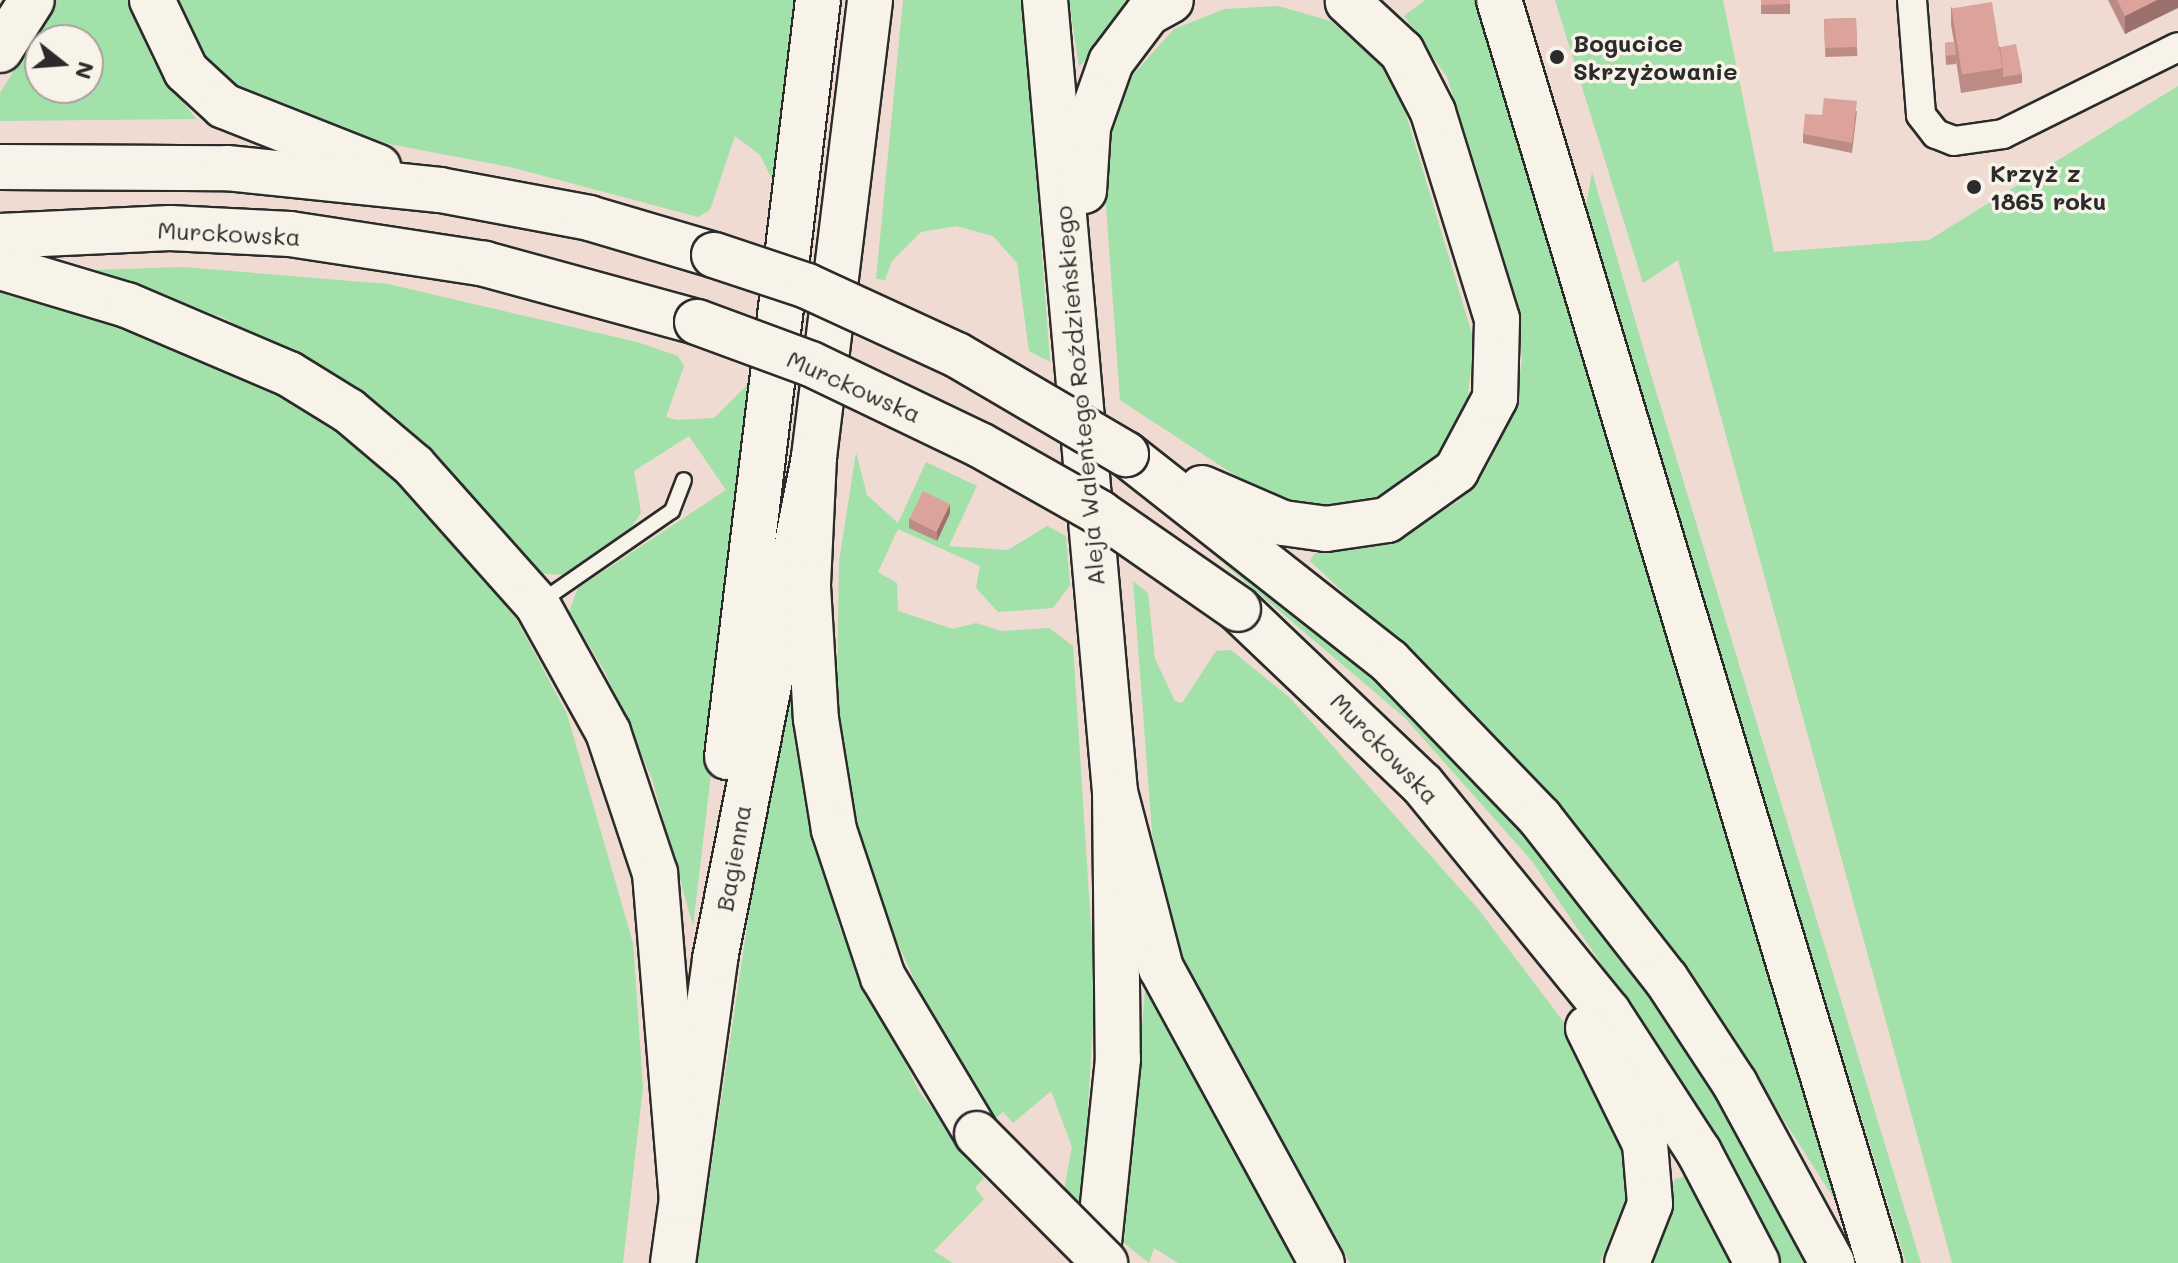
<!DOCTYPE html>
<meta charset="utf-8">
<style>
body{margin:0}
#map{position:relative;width:2178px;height:1263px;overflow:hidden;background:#efdbd1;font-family:Mali,sans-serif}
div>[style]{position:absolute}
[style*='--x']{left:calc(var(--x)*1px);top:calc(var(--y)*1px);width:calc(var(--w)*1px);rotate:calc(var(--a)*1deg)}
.green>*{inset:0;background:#a2e1a9}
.roads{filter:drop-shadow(2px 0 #2b2b2b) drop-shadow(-2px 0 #2b2b2b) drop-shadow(0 2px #2b2b2b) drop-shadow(0 -2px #2b2b2b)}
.lane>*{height:14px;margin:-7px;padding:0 7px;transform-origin:7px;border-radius:7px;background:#f7f3e8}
.street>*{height:28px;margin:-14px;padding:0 14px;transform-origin:14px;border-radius:14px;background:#f7f3e8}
.primary>*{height:44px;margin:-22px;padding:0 22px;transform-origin:22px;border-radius:22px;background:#f7f3e8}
.highway>*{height:44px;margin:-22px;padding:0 22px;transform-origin:22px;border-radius:22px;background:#f7f3e8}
.bridges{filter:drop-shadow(2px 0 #2b2b2b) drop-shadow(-2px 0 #2b2b2b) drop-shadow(0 2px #2b2b2b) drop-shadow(0 -2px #2b2b2b)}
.highway-bridge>*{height:44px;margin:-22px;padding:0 22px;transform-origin:22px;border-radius:22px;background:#f7f3e8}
.wall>*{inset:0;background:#bd8b86;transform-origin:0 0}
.shaded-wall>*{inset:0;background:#9a716d}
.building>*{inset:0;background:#dca29c;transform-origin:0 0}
.dots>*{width:22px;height:22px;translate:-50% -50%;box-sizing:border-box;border:4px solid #f7f3e8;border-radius:50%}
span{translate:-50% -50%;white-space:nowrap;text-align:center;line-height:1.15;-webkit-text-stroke:7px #f7f3e8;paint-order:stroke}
.poi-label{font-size:24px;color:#2b2b2b;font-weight:700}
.left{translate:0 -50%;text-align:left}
.street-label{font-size:24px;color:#2b2b2b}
.north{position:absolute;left:24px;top:24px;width:80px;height:80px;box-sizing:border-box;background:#f7f3e8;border:2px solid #a5a39c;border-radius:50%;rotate:107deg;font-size:22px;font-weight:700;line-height:32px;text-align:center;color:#2b2b2b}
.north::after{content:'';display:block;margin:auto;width:28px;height:36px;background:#2b2b2b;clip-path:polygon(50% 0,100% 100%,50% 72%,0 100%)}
</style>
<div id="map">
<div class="green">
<div style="clip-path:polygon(evenodd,58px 0,131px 0,152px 59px,196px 119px,0 121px,0 93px,58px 0,40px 40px,88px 40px,88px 88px,40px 88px,40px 40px)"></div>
<div style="clip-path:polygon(174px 0,805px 0,777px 189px,760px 155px,735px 136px,710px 210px,698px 217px,510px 167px,363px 139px,259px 106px,204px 62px)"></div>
<div style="clip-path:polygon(903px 0,1023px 0,1050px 362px,1029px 351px,1017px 263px,993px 236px,956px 226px,921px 232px,892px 261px,885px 280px,876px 279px)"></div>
<div style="clip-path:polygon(1069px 0,1138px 0,1079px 67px)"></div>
<div style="clip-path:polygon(1425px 0,1479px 0,1838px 1205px,1690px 973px,1573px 824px,1451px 693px,1310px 561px,1315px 553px,1391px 542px,1459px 501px,1488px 465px,1516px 403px,1522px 359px,1517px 305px,1483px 189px,1447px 77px,1404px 16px)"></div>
<div style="clip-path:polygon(1555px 0,1723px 0,1774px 252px,1929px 240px,2178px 86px,2178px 1263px,1952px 1263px,1678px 260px,1643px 283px)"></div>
<div style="clip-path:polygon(1278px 6px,1331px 21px,1395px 77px,1474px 341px,1467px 403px,1436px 457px,1381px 496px,1350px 505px,1320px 508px,1259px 491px,1120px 400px,1102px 150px,1120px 89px,1174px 29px,1225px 9px)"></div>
<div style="clip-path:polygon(1592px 172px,1652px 378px,1921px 1263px,1906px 1263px,1665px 475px,1596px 245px,1586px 205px)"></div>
<div style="clip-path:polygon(183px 267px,388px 284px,637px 342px,678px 356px,684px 366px,666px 417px,677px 420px,714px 418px,747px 385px,757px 387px,693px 926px,652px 779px,605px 672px,569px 612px,578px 588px,726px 490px,689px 436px,634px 471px,641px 513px,625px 536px,569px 575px,543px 574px,425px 450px,299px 358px,224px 318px,93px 270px)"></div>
<div style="clip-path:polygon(0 290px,177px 342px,260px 383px,362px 449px,412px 494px,517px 620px,567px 714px,633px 943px,643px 1087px,623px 1263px,0 1263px)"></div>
<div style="clip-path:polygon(856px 452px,867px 495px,898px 523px,926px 462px,977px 486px,949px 546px,1008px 550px,1047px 526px,1066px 536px,1070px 585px,1053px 608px,998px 612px,976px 588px,980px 566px,898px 529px,878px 572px,897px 583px,898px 611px,953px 629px,976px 623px,1002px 631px,1049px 628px,1073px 646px,1095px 989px,1082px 1206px,1064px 1190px,1072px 1147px,1051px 1091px,1013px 1123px,1003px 1112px,996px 1118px,939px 1034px,880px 904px,852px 803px,837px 695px,839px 562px)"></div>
<div style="clip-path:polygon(1212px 544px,1391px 692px,1535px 843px,1642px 980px,1713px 1088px,1808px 1263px,1783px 1263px,1697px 1106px,1532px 861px,1404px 717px,1209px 551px)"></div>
<div style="clip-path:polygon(1133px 581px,1148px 593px,1155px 659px,1175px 701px,1182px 703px,1216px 651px,1231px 650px,1289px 697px,1479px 910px,1600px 1070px,1622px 1115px,1629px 1190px,1600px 1263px,1350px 1263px,1180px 966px,1155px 871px)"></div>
<div style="clip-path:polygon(790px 637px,803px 791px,840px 929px,919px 1091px,984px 1178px,975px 1188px,984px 1199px,934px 1251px,953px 1263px,697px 1263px)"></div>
<div style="clip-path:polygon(1145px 991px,1154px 1001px,1297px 1263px,1178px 1263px,1154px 1248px,1149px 1263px,1124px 1243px)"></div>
<div style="clip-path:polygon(1683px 1177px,1686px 1178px,1730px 1263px,1652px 1263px,1675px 1179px)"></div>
</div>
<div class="roads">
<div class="lane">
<div style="--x:539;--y:603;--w:162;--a:-34.7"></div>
<div style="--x:672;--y:511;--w:33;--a:-69"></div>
</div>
<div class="street">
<div style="--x:1912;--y:0;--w:115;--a:85.5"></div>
<div style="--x:1921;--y:115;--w:24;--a:52"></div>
<div style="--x:1936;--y:134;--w:19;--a:21"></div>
<div style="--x:1954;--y:141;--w:49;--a:-8.1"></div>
<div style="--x:2003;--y:134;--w:195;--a:-26.4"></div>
</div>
<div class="primary">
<div style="--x:1045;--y:0;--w:795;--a:84.95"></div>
<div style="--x:1115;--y:792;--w:267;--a:89.4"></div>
<div style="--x:1118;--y:1059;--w:205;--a:95.9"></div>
<div style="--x:1084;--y:191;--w:64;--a:-86.4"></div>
<div style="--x:1088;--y:127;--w:69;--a:-70.5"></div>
<div style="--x:1111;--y:62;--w:61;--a:-52.9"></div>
<div style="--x:1148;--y:13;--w:26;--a:-29"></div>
<div style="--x:727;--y:757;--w:762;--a:-83.15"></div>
<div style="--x:673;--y:1263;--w:307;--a:-82.1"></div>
<div style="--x:715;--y:959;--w:512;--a:-78.84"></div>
<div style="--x:814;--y:457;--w:460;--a:-83"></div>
</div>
<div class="highway">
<div style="--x:152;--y:0;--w:79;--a:64.4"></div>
<div style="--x:186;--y:71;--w:52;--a:42.6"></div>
<div style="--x:224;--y:106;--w:166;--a:21.6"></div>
<div style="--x:1499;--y:0;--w:1319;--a:73.25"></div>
<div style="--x:0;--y:50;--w:59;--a:-57.4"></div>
<div style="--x:0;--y:167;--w:227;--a:0.3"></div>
<div style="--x:227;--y:168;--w:214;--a:5.9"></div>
<div style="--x:440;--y:190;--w:152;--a:10.6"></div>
<div style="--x:589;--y:218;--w:130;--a:16.5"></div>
<div style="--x:0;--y:236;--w:170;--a:-2.7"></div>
<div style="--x:170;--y:228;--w:120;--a:2.9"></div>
<div style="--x:290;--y:234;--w:197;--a:8.7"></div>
<div style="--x:485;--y:264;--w:220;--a:15.3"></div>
<div style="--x:0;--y:267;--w:133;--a:16.7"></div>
<div style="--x:127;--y:305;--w:176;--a:23.1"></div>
<div style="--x:289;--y:374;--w:70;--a:31.7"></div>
<div style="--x:349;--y:411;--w:85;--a:40.2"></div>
<div style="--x:414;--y:466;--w:185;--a:48.3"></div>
<div style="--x:537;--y:604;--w:146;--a:61"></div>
<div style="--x:608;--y:732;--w:149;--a:71.6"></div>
<div style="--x:655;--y:873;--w:326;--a:85.3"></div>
<div style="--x:1126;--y:454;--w:335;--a:38.2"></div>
<div style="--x:1389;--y:661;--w:218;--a:46.1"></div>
<div style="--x:1540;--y:818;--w:204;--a:52"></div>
<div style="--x:1666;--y:979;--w:126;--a:56.7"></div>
<div style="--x:1735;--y:1084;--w:204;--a:61.5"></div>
<div style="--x:814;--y:457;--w:129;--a:92.7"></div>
<div style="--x:808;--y:586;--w:133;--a:86.6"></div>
<div style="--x:816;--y:719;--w:112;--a:80.8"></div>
<div style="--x:834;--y:830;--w:155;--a:71.6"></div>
<div style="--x:883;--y:977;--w:183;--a:59.1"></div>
<div style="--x:1202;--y:488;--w:88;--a:23.4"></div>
<div style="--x:1283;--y:523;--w:43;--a:7.9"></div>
<div style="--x:1326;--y:529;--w:62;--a:-8.4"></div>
<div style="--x:1387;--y:520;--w:85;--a:-35.4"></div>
<div style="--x:1456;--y:471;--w:83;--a:-61.9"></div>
<div style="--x:1495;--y:398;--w:79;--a:-88.5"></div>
<div style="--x:1497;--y:319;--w:217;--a:-107.2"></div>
<div style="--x:1433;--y:112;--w:68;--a:-117.3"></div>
<div style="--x:1402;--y:52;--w:74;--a:-137.2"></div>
<div style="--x:1238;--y:609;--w:254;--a:43.6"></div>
<div style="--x:1422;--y:784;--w:294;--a:50.8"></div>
<div style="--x:1608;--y:1012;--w:167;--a:57"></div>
<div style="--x:1699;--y:1152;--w:125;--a:62.4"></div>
<div style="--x:1115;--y:792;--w:182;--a:75.4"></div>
<div style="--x:1161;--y:968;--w:336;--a:61.4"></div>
<div style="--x:1588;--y:1028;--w:129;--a:63.8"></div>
<div style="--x:1645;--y:1144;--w:60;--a:85.2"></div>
<div style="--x:1650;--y:1204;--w:63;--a:111.3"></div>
</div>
</div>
<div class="bridges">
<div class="highway-bridge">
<div style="--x:714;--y:255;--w:98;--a:18.4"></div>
<div style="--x:807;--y:286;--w:165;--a:24.7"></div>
<div style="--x:957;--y:355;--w:196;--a:30.4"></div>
<div style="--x:697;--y:322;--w:121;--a:20.2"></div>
<div style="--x:811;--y:364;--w:187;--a:25.6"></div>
<div style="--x:980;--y:445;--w:138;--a:29.5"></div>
<div style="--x:1100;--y:513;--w:168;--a:34.8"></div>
<div style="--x:977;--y:1134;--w:182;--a:45.2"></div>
</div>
</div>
<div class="wall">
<div style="left:1761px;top:0;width:29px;height:14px"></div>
<div style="clip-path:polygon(2108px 0,2178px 0,2125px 34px)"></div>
<div style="clip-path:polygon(1951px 7px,2000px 47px,2022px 74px,2022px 83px,1961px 93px,1956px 60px,1956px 64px,1946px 65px,1945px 43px,1954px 42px,1951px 25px)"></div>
<div style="left:1856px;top:18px;width:38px;height:32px;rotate:88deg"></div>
<div style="clip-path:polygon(1857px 111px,1852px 153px,1803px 143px,1803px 134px,1822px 115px)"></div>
<div style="clip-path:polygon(950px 513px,937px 541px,909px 528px,909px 519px)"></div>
</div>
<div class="shaded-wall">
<div style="clip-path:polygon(2157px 0,2178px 0,2178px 8px,2125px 34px,2125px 16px)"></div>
<div style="clip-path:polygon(950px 504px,950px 513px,937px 541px,937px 531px)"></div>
</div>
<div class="building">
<div style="clip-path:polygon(1761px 0,1790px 0,1790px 4px,1761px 5px)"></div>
<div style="clip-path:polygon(2117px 0,2157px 0,2125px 16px)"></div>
<div style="left:1992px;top:2px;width:67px;height:41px;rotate:81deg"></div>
<div style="left:1856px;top:18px;width:29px;height:32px;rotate:88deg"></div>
<div style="left:1955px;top:42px;width:13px;height:10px;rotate:86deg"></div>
<div style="clip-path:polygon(2016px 44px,2022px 74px,2003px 77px,2003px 68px,2000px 47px)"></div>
<div style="clip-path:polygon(1824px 98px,1857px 101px,1852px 143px,1803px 134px,1805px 114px,1822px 115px)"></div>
<div style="left:923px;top:491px;width:30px;height:31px;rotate:26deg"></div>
</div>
<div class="dots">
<div style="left:1557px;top:57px;background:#2b2b2b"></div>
<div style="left:1974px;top:187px;background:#2b2b2b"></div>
</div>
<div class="poi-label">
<span class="left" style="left:1573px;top:57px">Bogucice<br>Skrzyżowanie</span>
<span class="left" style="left:1990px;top:187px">Krzyż z<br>1865 roku</span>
</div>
<div class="street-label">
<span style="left:229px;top:233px;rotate:3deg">Murckowska</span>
<span style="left:854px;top:386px;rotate:24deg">Murckowska</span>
<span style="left:1079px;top:396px;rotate:-95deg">Aleja Walentego Roździeńskiego</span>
<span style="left:1385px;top:748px;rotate:46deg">Murckowska</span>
<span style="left:733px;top:858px;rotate:-80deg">Bagienna</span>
</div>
<div class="north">N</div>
</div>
